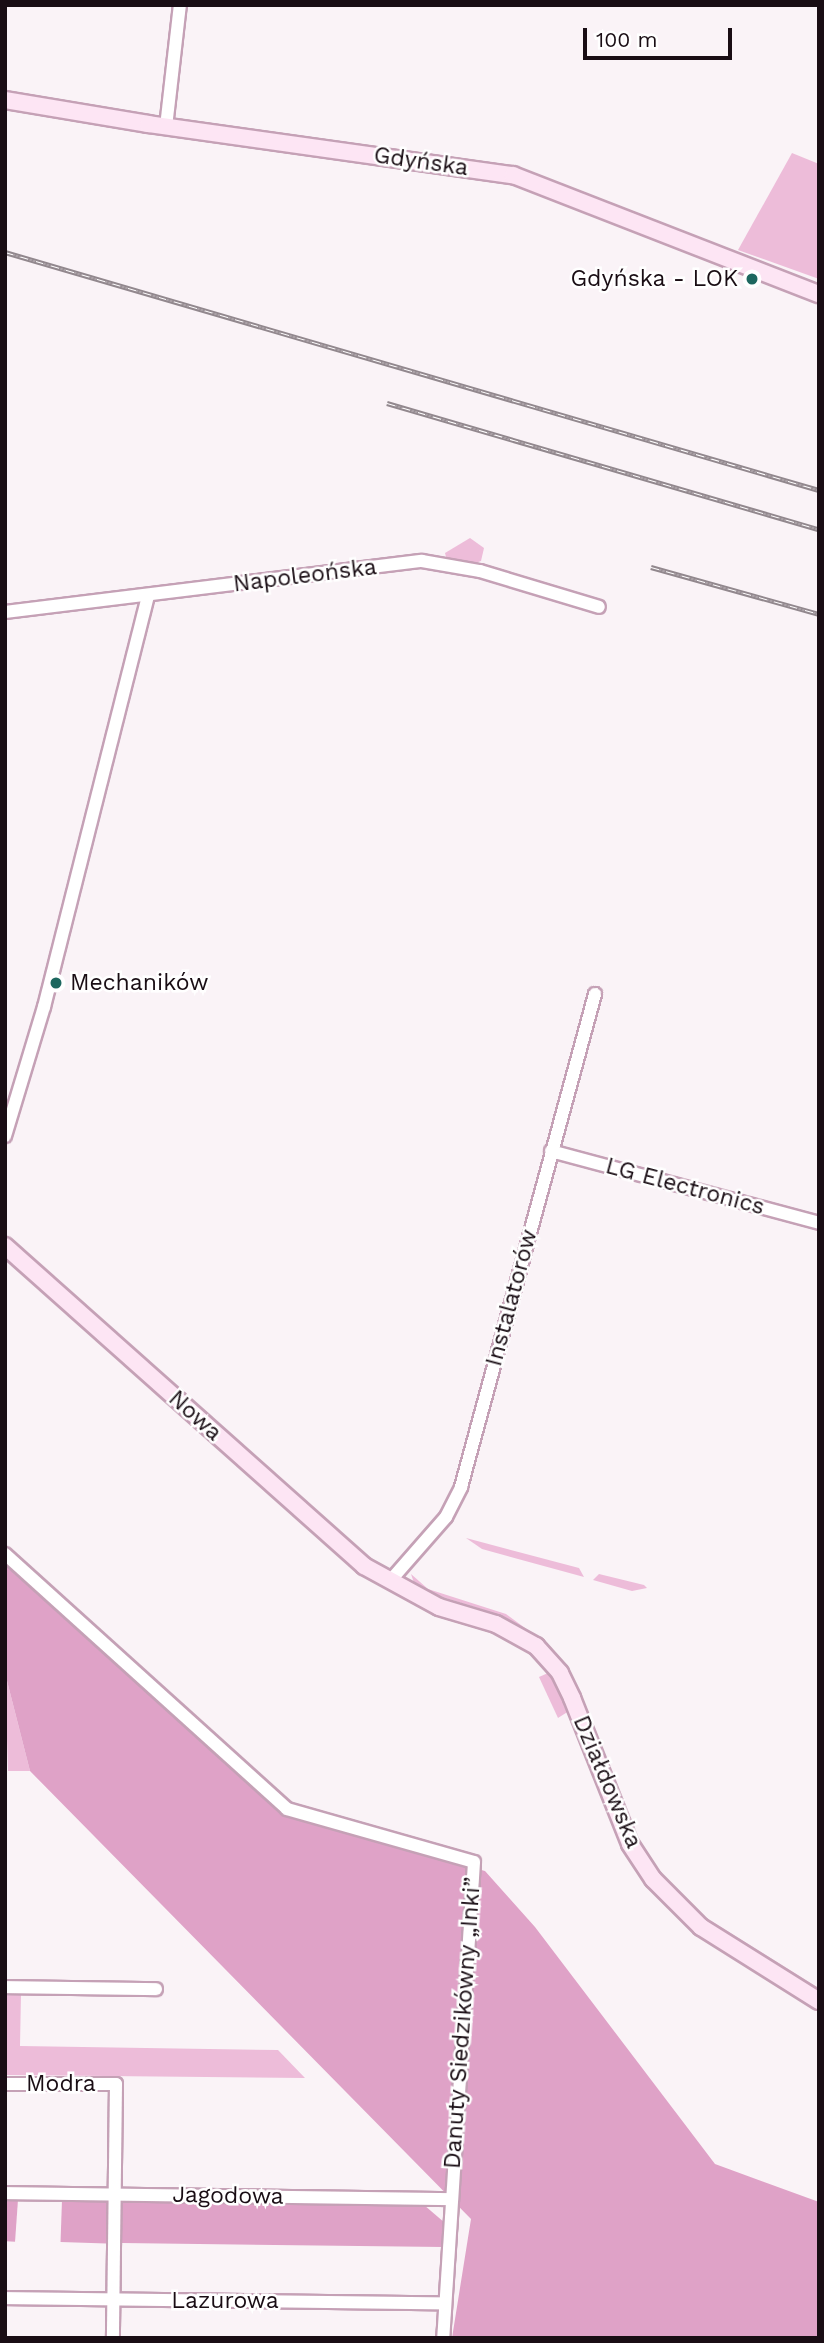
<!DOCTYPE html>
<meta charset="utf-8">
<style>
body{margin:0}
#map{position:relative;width:824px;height:2343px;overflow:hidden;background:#faf3f7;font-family:"Work Sans",sans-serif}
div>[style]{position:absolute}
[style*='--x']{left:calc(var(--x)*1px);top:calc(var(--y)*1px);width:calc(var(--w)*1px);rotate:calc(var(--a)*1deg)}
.green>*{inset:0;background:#edbcd9;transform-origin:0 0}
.forest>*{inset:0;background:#dfa2c7;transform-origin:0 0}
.roads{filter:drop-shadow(2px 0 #c5a1b6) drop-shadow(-2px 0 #c5a1b6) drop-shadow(0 2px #c5a1b6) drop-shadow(0 -2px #c5a1b6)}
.street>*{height:12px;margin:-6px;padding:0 6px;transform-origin:6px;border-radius:6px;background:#fff}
.secondary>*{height:16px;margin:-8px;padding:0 8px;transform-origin:8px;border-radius:8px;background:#fde5f4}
.rail>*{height:5px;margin-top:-2.5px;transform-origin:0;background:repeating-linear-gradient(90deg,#fff 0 8px,#92888e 0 16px);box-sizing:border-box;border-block:2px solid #92888e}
.dots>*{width:19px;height:19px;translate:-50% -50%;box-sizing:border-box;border:4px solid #fff;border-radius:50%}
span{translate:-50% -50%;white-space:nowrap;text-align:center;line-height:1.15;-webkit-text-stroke:5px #fff;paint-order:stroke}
.street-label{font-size:23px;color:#190d14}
.poi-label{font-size:23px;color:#190d14}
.right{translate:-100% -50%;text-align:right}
.left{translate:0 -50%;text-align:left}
.frame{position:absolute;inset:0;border:7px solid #190d14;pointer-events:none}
.scale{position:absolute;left:583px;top:28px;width:149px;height:32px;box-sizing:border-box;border:4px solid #190d14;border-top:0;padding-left:9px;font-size:21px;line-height:24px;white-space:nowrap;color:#190d14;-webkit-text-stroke:5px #fff;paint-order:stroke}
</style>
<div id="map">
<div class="green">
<div style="clip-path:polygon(792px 153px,819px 164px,819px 279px,738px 250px)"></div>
<div style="clip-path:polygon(470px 538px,484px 548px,481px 561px,470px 565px,446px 557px,445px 553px)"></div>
<div style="clip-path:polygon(466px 1538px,579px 1568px,584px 1577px,482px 1549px)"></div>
<div style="clip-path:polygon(411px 1574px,428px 1589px,506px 1614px,551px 1647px,578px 1688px,611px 1773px,588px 1724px,516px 1626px,494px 1613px,432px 1594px,414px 1583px)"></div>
<div style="clip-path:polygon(599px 1574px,644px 1585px,647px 1588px,632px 1591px,593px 1580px)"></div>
<div style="clip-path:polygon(5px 1673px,30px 1771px,8px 1771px)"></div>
<div style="clip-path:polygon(548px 1673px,556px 1678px,569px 1711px,558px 1718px,539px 1677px)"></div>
<div style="left:711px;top:1921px;width:128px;height:5px;rotate:32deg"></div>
<div style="clip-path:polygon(5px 1994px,21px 1994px,20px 2046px,278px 2050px,305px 2078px,5px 2075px)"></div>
</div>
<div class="forest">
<div style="clip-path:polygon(5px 1559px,192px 1717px,303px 1821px,485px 1871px,535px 1927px,715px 2164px,819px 2202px,819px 2338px,452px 2338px,471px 2219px,30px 1771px,5px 1673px)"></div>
<div style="left:5px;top:2199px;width:13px;height:42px;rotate:4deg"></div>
<div style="left:62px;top:2200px;width:46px;height:42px;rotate:2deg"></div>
<div style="clip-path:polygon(122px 2201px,424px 2205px,445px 2223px,443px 2247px,122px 2243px)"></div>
</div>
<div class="roads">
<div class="street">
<div style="--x:166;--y:127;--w:123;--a:-83.5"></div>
<div style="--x:5;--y:612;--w:420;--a:-7"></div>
<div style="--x:422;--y:561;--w:59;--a:9.8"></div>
<div style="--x:480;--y:571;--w:124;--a:16.8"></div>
<div style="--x:5;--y:1136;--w:135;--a:-73.2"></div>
<div style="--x:44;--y:1007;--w:424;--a:-75.8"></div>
<div style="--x:551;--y:1151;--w:278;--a:15"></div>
<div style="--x:5;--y:1554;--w:380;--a:42.1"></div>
<div style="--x:287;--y:1809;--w:194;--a:15.8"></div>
<div style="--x:474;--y:1862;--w:477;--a:93.7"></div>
<div style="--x:390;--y:1581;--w:85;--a:-48.8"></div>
<div style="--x:446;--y:1517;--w:34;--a:-63"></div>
<div style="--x:461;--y:1487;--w:511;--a:-74.79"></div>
<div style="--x:5;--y:1987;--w:151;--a:0.8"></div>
<div style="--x:5;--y:2084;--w:111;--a:0"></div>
<div style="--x:116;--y:2084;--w:254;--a:90.7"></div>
<div style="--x:5;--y:2193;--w:446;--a:0.8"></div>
<div style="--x:5;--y:2298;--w:440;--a:0.7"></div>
</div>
<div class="secondary">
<div style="--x:5;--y:100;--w:145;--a:9.5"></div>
<div style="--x:148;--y:124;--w:369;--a:8"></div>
<div style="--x:513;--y:175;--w:328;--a:21.3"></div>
<div style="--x:5;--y:1246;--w:481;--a:41.7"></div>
<div style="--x:364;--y:1566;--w:85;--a:28.7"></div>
<div style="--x:439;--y:1607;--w:59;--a:16.6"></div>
<div style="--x:496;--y:1624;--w:46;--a:28.8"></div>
<div style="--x:536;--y:1646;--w:36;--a:48"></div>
<div style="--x:560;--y:1673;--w:28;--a:64"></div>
<div style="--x:572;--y:1698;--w:157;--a:68.3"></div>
<div style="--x:630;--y:1844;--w:42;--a:56.7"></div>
<div style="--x:653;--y:1879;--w:68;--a:45"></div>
<div style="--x:701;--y:1927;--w:139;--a:32.1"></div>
</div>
</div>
<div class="rail">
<div style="--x:5;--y:252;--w:848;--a:16.3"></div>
<div style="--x:387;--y:403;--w:450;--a:16.3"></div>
<div style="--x:651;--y:567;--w:174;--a:15.6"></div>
</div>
<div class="dots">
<div style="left:752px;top:279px;background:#1d675f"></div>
<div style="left:56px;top:983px;background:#1d675f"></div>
</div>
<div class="street-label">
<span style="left:421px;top:162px;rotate:8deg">Gdyńska</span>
<span style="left:305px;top:576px;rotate:-7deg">Napoleońska</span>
<span style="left:685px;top:1187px;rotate:15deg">LG Electronics</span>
<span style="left:512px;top:1298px;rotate:-75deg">Instalatorów</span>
<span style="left:195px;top:1416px;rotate:42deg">Nowa</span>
<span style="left:607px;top:1782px;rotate:67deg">Działdowska</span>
<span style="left:463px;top:2023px;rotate:-86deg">Danuty Siedzikówny „Inki”</span>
<span style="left:61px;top:2084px">Modra</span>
<span style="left:228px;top:2196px;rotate:1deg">Jagodowa</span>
<span style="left:225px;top:2301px">Lazurowa</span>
</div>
<div class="poi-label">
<span class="right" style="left:738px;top:279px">Gdyńska - LOK</span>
<span class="left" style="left:70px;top:983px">Mechaników</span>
</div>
<div class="frame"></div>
<div class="scale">100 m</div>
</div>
